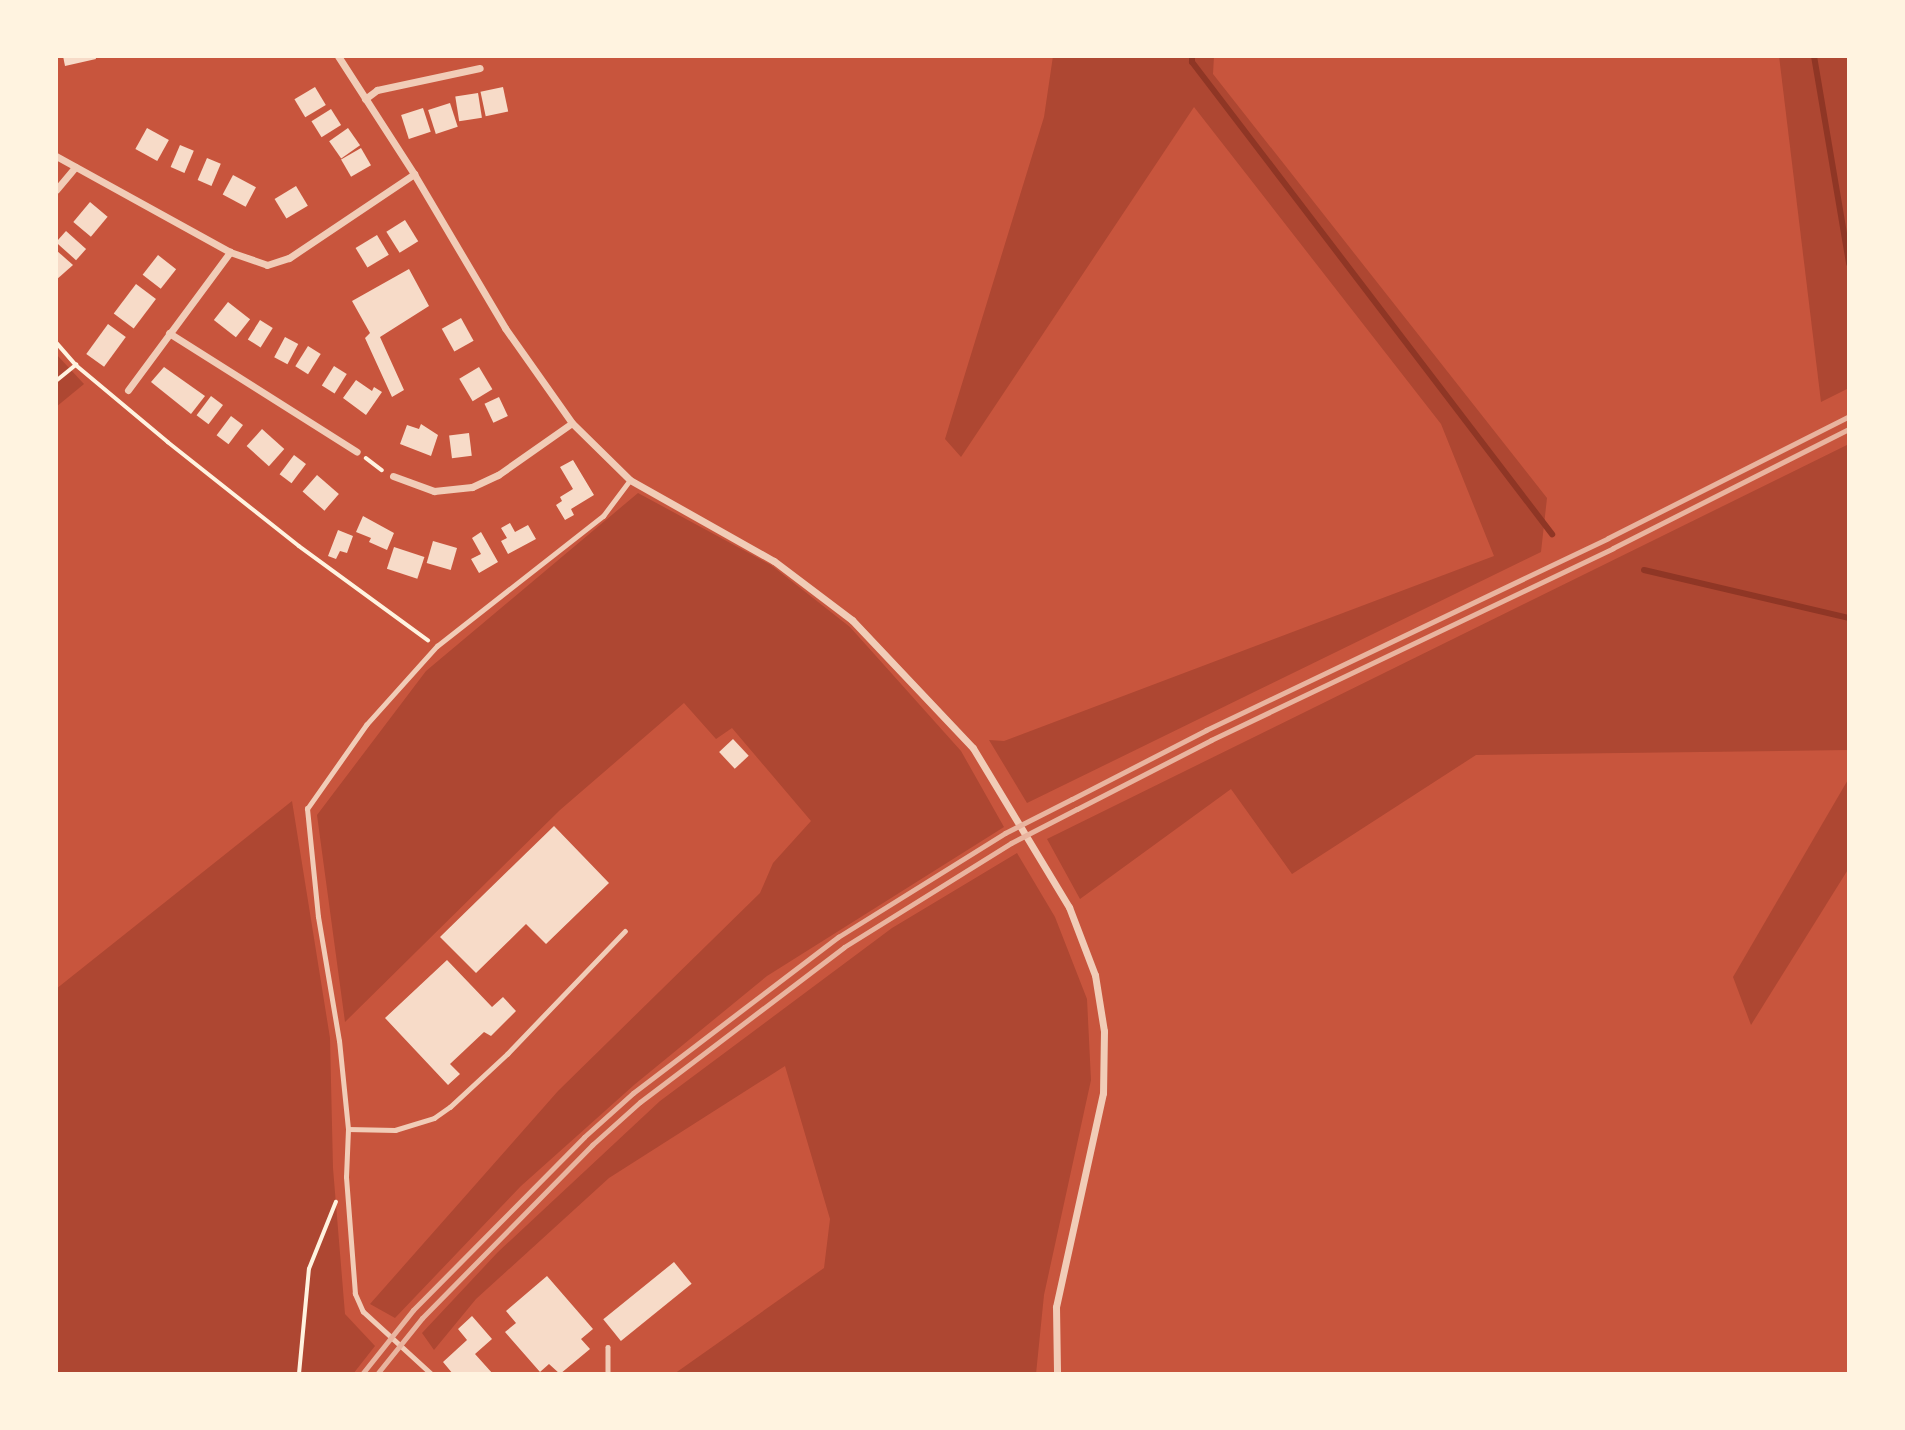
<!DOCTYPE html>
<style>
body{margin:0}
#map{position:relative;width:1905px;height:1430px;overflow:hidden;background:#c8553d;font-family:Raleway,sans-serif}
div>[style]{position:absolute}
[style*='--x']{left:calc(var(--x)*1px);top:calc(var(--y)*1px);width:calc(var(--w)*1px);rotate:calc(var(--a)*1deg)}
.green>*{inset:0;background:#ae4732}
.stream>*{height:6px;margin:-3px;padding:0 3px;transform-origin:3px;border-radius:3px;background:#8f3625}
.building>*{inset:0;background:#f7dbc8;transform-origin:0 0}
.path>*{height:3.5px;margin:-1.75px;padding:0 1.75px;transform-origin:1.75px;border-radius:1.75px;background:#fff3e0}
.service>*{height:4.5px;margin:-2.25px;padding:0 2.25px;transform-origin:2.25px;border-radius:2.25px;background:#f1ccb7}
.minor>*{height:7px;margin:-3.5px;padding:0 3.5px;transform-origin:3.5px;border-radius:3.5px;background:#f1ccb7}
.rail>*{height:5px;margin:-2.5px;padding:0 2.5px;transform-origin:2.5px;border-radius:2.5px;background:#e9b49f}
span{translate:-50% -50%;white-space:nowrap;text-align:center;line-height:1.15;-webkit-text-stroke:5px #fff3e0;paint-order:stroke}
.frame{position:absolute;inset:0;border:58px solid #fff3e0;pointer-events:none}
</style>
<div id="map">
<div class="green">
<div style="clip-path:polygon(1053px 56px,1214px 56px,1213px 74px,1547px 498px,1541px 552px,1027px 803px,989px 740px,1004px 741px,1494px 556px,1441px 424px,1194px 107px,961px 457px,945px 439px,1044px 117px)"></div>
<div style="clip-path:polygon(1779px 56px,1849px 56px,1849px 388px,1821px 402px)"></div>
<div style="clip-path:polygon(56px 354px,84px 384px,56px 407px)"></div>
<div style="clip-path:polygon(1849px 444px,1849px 750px,1476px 755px,1292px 874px,1231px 789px,1080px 899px,1047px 839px)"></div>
<div style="clip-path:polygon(638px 493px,771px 565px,850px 627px,961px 751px,1004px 827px,767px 976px,634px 1085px,521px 1186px,395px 1318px,370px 1304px,558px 1091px,760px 893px,773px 863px,811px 821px,732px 728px,716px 739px,684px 703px,560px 810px,345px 1022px,317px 815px,426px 671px)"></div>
<div style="clip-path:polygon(1849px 778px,1849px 868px,1751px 1025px,1733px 977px)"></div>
<div style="clip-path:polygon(292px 801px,330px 1038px,333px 1168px,345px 1314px,375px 1346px,353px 1374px,56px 1374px,56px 989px)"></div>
<div style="clip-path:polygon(1017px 853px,1055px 917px,1087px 999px,1091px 1080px,1044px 1295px,1036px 1374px,674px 1374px,824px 1268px,830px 1219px,785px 1066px,609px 1178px,476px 1299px,434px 1350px,422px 1333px,498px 1252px,660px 1101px,892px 928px)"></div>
</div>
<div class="stream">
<div style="--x:1192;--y:56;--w:6;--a:90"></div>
<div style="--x:1192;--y:62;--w:594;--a:52.67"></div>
<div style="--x:1814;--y:56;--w:211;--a:80.4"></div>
<div style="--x:1644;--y:570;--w:211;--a:13.2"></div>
</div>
<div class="building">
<div style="clip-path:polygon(63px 56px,95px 56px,96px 59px,65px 66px)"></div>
<div style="left:315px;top:87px;width:21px;height:24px;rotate:59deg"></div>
<div style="left:503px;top:87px;width:25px;height:23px;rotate:78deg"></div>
<div style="left:478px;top:93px;width:25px;height:23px;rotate:81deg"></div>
<div style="left:450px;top:103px;width:25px;height:23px;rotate:72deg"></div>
<div style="left:423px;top:108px;width:25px;height:23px;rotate:72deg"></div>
<div style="left:331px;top:109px;width:19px;height:23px;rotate:58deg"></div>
<div style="left:147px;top:128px;width:25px;height:24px;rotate:29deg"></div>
<div style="left:348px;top:128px;width:21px;height:23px;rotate:55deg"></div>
<div style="left:180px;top:145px;width:15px;height:24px;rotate:23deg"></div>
<div style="left:361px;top:148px;width:20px;height:23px;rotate:60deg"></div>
<div style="left:207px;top:158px;width:15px;height:24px;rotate:23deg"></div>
<div style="left:233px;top:175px;width:26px;height:22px;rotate:28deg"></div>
<div style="left:296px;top:186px;width:23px;height:25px;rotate:59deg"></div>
<div style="left:90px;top:202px;width:23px;height:26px;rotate:40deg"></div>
<div style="left:405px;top:220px;width:25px;height:22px;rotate:58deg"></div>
<div style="left:66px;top:231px;width:27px;height:15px;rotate:42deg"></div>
<div style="left:377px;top:235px;width:23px;height:25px;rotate:59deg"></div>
<div style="clip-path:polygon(56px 250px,73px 265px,56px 280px)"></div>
<div style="left:158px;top:255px;width:23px;height:25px;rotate:38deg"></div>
<div style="clip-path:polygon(409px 269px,429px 306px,380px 337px,404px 390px,392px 397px,365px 338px,370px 333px,352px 301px)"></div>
<div style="left:136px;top:284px;width:25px;height:37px;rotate:37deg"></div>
<div style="left:228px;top:302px;width:28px;height:23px;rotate:38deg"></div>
<div style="left:461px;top:318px;width:26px;height:22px;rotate:61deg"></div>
<div style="left:260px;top:320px;width:15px;height:23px;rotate:32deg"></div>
<div style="left:108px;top:324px;width:22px;height:37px;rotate:36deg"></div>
<div style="left:285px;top:337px;width:15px;height:23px;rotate:28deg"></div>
<div style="left:308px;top:346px;width:15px;height:24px;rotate:32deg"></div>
<div style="left:334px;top:366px;width:15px;height:23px;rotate:32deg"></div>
<div style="clip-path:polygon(164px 367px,205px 396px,191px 414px,151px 382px)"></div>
<div style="left:479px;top:367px;width:26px;height:23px;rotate:59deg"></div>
<div style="clip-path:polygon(356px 380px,372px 391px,374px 387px,382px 392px,366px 415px,343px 398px)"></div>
<div style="left:211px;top:396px;width:15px;height:24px;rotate:37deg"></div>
<div style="left:499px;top:397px;width:21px;height:16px;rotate:65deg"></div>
<div style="left:231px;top:416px;width:15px;height:24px;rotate:37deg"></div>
<div style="clip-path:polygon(421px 424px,438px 435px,431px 456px,400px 444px,407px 425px,419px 429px)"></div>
<div style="left:262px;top:429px;width:30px;height:23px;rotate:42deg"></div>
<div style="left:469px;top:433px;width:23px;height:20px;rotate:83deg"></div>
<div style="left:294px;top:455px;width:15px;height:24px;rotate:37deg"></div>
<div style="clip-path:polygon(573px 460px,594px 495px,571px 509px,574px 515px,565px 520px,556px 505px,562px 501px,560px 497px,573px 489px,560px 467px)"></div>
<div style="left:317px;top:475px;width:29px;height:22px;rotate:41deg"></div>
<div style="clip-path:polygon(363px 516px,394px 533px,387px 550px,369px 542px,371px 538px,356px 532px)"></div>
<div style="clip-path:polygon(510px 523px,515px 532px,528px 525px,536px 539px,508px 554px,501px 541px,507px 538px,501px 528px)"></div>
<div style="clip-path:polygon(338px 530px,353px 536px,347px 553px,340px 551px,336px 559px,328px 556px)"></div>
<div style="clip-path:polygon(481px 532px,498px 562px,479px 573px,471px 559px,481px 554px,472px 538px)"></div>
<div style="left:433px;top:541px;width:25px;height:23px;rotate:16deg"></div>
<div style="left:394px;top:547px;width:32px;height:23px;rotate:18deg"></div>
<div style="left:733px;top:739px;width:23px;height:19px;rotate:47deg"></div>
<div style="clip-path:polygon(554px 826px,609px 883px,546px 944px,526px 924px,476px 973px,440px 937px)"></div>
<div style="clip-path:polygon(447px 960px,492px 1007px,503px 997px,516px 1011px,491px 1036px,484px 1032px,450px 1064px,460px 1074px,448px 1085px,385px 1018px)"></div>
<div style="left:674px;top:1262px;width:28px;height:91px;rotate:51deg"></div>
<div style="clip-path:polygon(547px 1276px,593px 1329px,581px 1339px,590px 1349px,560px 1374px,549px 1364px,540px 1372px,505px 1332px,516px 1323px,506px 1311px)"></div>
<div style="clip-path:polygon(472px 1316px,492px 1339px,475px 1354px,493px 1374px,453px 1374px,443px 1362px,467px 1340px,458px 1329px)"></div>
</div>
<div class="path">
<div style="--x:56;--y:342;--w:30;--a:49"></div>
<div style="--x:76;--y:365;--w:120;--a:39.9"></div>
<div style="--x:168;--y:442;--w:167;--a:38.4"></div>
<div style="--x:299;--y:546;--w:160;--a:36.1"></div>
<div style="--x:56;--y:381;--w:26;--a:-39"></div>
<div style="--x:366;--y:458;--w:20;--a:37"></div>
<div style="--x:299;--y:1374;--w:105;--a:-84.6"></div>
<div style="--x:309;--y:1269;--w:72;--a:-68.1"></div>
</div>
<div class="service">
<div style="--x:348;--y:1129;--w:47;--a:1.2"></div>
<div style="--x:395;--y:1130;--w:41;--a:-17.1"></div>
<div style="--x:434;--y:1118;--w:19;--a:-35"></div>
<div style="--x:450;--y:1107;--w:78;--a:-42.9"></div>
<div style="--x:507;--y:1054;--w:170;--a:-46.2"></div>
<div style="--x:608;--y:1347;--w:27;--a:90"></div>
<div style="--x:431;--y:1374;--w:92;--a:-137.6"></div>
<div style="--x:363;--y:1312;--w:20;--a:-114"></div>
<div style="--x:355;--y:1294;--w:117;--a:-94.4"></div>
<div style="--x:346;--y:1177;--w:48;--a:-87.6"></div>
<div style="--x:348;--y:1129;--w:88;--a:-95.8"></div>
<div style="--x:339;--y:1041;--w:126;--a:-99.6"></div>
<div style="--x:318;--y:917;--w:109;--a:-95.8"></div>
<div style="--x:307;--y:809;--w:103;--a:-54.9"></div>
<div style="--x:366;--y:725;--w:106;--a:-48.1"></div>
<div style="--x:437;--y:646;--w:211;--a:-38.1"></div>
<div style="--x:603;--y:516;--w:45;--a:-53.1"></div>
</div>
<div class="minor">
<div style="--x:338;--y:56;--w:140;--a:57.2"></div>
<div style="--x:414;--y:174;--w:179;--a:59.4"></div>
<div style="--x:505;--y:328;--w:116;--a:54.8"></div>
<div style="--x:572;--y:423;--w:81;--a:44.5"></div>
<div style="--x:630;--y:480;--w:165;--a:29.4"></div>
<div style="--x:774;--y:561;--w:98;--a:37.1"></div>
<div style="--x:852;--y:620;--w:176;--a:46.6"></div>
<div style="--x:973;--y:748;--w:186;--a:58.9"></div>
<div style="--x:1069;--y:907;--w:73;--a:69.1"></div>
<div style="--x:1095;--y:975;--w:57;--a:80.9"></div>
<div style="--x:1104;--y:1031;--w:62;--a:90.9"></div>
<div style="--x:1103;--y:1093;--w:219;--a:102.4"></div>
<div style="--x:1056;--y:1307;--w:67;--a:89.1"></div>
<div style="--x:365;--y:99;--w:15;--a:-37"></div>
<div style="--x:377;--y:90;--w:105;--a:-12.1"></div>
<div style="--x:56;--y:156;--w:199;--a:28.9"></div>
<div style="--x:230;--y:252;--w:39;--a:19"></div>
<div style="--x:267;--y:265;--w:23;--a:-18"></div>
<div style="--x:289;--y:258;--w:151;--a:-33.9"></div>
<div style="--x:56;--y:190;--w:30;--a:-50"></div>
<div style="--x:169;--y:333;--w:222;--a:32.3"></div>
<div style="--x:128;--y:390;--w:172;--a:-53.5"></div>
<div style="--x:393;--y:476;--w:44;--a:20.1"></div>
<div style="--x:434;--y:491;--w:38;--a:-6"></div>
<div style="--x:472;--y:487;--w:29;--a:-25"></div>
<div style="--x:498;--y:475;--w:90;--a:-35.1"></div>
</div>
<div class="rail">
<div style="--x:362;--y:1374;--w:82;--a:-51.4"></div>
<div style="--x:413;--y:1310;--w:243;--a:-45.3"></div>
<div style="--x:584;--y:1137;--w:66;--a:-41.9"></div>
<div style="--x:633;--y:1093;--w:258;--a:-37.3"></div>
<div style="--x:838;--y:937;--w:197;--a:-31.9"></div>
<div style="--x:1005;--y:833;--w:75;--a:-26.9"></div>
<div style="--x:1072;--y:799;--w:151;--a:-27.2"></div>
<div style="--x:1206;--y:730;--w:445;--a:-25.5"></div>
<div style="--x:1608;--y:538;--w:270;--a:-26.8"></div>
<div style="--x:377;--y:1374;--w:72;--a:-51.2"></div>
<div style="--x:422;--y:1318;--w:243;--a:-45.5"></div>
<div style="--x:592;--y:1145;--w:64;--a:-41.9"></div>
<div style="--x:640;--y:1102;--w:256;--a:-37.2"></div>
<div style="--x:844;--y:947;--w:197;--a:-31.9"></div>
<div style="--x:1011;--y:843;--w:74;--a:-27.3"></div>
<div style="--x:1077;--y:809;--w:151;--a:-27.2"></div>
<div style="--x:1211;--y:740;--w:445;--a:-25.5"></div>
<div style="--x:1613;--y:548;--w:264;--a:-26.8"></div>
</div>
<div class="frame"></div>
</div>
